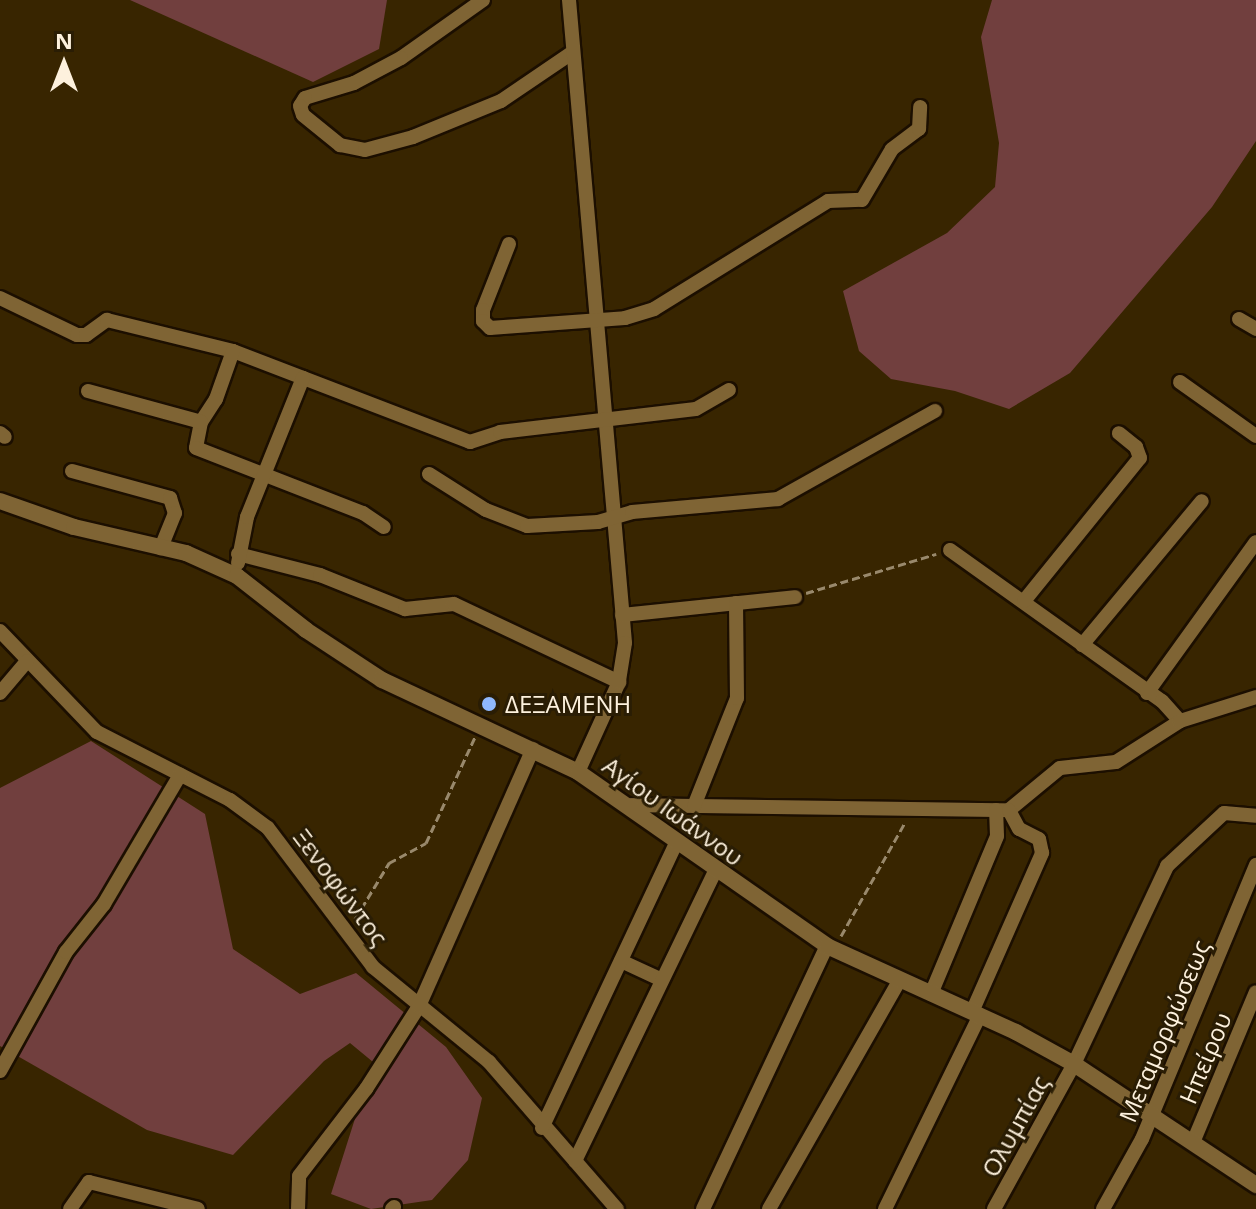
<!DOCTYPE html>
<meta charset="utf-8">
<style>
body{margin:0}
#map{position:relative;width:1256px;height:1209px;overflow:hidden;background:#382500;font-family:"Open Sans",sans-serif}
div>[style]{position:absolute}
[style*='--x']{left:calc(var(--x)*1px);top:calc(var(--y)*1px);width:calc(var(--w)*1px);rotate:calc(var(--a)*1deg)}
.green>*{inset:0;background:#713f3e}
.path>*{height:3px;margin-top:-1.5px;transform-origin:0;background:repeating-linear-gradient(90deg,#99896c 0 8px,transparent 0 12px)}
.roads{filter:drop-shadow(2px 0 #1c0f00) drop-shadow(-2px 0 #1c0f00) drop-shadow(0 2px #1c0f00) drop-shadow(0 -2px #1c0f00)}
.minor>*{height:14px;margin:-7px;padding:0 7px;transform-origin:7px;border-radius:7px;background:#7f6434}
.tertiary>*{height:16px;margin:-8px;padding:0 8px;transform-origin:8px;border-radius:8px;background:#7f6434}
.dots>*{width:22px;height:22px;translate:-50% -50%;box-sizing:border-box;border:4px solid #2a1d04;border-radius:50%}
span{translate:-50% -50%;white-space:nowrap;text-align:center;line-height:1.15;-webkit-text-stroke:6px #2a1d04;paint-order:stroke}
.poi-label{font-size:24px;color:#fdf1dd}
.left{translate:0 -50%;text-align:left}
.street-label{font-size:24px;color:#fdf1dd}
.north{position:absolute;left:24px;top:24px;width:80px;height:80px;-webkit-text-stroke:6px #2a1d04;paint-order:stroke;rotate:0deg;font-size:22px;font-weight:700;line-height:32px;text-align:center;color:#fdf1dd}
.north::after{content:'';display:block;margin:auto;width:28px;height:36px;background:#fdf1dd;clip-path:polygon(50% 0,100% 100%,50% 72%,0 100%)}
</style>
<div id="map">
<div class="green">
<div style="clip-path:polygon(130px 0,387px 0,379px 49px,313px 82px)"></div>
<div style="clip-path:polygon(992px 0,1256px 0,1256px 141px,1212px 207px,1070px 373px,1009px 409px,955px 391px,891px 379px,859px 351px,843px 291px,947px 233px,995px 187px,999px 143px,981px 37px)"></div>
<div style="clip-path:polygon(91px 741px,205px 814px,233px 949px,300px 994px,356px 973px,446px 1047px,482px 1098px,468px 1160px,432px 1200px,371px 1209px,331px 1194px,373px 1062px,350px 1043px,324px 1061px,233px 1155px,147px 1130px,0 1046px,0 788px)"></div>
</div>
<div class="path">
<div style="--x:806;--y:593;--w:136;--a:-16.7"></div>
<div style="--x:355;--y:919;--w:66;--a:-58.7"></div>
<div style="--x:389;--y:863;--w:42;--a:-28.4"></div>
<div style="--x:426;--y:843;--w:117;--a:-65.2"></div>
<div style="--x:841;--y:936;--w:129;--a:-60.6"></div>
</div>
<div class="roads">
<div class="minor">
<div style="--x:483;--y:0;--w:100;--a:144.7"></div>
<div style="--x:401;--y:58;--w:53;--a:152"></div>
<div style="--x:354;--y:83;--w:51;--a:163"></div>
<div style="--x:305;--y:98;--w:9;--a:122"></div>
<div style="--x:300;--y:106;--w:9;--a:72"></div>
<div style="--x:303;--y:115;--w:48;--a:39"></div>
<div style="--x:340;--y:145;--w:25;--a:11"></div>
<div style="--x:365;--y:150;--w:50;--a:-15.2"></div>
<div style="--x:413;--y:137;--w:95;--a:-22.2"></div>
<div style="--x:501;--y:101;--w:87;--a:-34.2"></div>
<div style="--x:569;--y:0;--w:645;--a:85.02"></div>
<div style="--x:625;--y:643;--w:39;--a:99"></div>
<div style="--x:619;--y:682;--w:99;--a:114.5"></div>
<div style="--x:509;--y:244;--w:71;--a:111.5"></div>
<div style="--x:483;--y:310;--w:11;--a:90"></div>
<div style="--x:483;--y:321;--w:10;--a:45"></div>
<div style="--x:490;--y:328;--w:135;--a:-4.2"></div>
<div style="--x:625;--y:318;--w:30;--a:-17"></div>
<div style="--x:654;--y:309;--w:205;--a:-31.8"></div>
<div style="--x:828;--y:201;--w:34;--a:-2"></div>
<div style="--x:862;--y:200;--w:59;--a:-59.5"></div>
<div style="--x:892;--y:149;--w:34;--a:-37"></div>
<div style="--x:919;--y:129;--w:22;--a:-87"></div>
<div style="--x:0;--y:298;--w:85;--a:25.7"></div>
<div style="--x:77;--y:335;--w:9;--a:0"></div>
<div style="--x:86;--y:335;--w:26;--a:-36"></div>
<div style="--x:107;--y:320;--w:130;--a:13.8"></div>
<div style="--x:233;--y:351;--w:254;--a:21"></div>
<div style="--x:470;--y:442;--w:32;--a:-18"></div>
<div style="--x:500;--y:432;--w:197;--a:-6.7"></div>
<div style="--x:696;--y:409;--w:38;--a:-30"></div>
<div style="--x:1239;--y:319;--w:20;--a:30"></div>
<div style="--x:233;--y:351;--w:51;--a:109.5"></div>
<div style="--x:216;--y:399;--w:27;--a:123"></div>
<div style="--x:201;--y:422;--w:26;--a:101"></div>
<div style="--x:196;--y:448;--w:179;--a:21.3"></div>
<div style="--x:363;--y:513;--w:25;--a:34"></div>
<div style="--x:1180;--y:382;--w:93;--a:35.4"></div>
<div style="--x:88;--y:391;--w:117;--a:15.3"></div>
<div style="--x:0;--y:433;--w:6;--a:39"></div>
<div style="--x:72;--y:471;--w:102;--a:15.4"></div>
<div style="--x:170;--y:498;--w:16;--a:72"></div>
<div style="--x:175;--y:513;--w:38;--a:112"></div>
<div style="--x:429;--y:474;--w:67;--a:32.3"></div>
<div style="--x:486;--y:510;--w:44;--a:21.3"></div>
<div style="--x:527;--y:526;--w:71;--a:-3.2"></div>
<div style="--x:598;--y:522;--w:35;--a:-16"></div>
<div style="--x:632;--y:512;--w:147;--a:-5.1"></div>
<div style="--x:778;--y:499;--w:180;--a:-29.3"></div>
<div style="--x:950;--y:550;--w:260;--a:35.5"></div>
<div style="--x:1162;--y:701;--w:27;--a:48"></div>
<div style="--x:238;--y:554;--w:85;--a:14.4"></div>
<div style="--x:320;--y:575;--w:92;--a:21.8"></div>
<div style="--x:405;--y:609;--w:49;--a:-5.8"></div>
<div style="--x:454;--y:604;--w:183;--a:25.3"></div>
<div style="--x:238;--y:563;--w:47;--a:-78.9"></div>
<div style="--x:247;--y:517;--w:150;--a:-68.1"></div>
<div style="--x:1024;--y:601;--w:184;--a:-51"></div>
<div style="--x:1140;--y:458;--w:12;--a:-110"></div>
<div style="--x:1136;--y:447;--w:22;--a:-141"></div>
<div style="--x:622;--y:615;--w:174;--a:-5.9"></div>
<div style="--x:0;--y:631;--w:140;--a:46.2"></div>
<div style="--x:97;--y:732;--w:149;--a:27.1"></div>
<div style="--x:230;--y:800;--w:47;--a:36.4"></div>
<div style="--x:268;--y:828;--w:174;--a:52.9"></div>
<div style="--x:373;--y:967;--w:150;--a:39.3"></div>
<div style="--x:489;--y:1062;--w:195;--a:49"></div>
<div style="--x:1082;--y:645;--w:187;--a:-50.2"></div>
<div style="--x:0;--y:693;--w:42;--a:-49.8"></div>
<div style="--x:1147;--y:693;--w:186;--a:-54.2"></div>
<div style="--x:631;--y:805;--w:378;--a:0.8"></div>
<div style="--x:1009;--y:810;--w:66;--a:-39.5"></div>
<div style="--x:1060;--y:768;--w:56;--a:-6.1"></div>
<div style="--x:1116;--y:762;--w:76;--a:-32.6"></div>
<div style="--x:1180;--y:721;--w:80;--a:-17.5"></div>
<div style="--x:694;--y:806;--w:116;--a:-68.3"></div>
<div style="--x:737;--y:698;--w:95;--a:-90.6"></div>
<div style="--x:621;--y:961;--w:45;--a:24.9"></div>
<div style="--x:931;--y:994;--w:171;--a:-67.3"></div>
<div style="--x:997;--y:836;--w:26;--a:-92"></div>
<div style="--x:972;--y:1012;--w:174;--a:-66.2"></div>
<div style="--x:1042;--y:853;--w:14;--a:-102"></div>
<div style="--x:1039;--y:839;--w:22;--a:-153"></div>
<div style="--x:1019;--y:829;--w:21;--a:-118"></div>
<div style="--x:0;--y:1071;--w:136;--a:-61"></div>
<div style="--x:66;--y:952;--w:61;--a:-51.6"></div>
<div style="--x:104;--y:904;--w:150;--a:-59.5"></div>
<div style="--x:542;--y:1128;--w:317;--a:-64.8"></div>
<div style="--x:1194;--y:1140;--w:160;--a:-67.3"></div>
<div style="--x:575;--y:1161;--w:322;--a:-64.2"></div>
<div style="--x:70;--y:1209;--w:33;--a:-55"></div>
<div style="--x:89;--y:1182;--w:112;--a:13.9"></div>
<div style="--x:298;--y:1209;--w:33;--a:-88"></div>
<div style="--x:299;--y:1176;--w:110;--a:-52.4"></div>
<div style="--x:366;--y:1089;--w:98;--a:-57.4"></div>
<div style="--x:419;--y:1006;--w:281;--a:-66.1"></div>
<div style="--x:392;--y:1209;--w:3;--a:-45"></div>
<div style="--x:703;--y:1209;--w:291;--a:-64.8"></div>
<div style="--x:769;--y:1209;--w:262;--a:-60.3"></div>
<div style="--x:885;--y:1209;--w:216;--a:-63.9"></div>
<div style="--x:994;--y:1209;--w:166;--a:-61.1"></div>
<div style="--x:1074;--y:1064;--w:219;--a:-64.8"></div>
<div style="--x:1167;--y:866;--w:78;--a:-42.9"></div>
<div style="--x:1224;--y:813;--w:32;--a:5"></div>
<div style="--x:1103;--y:1209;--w:80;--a:-60.9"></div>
<div style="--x:1142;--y:1139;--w:297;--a:-67.4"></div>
</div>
<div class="tertiary">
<div style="--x:0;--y:501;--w:78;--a:19.4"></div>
<div style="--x:74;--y:527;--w:115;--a:13.1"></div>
<div style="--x:186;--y:553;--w:56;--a:24.3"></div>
<div style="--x:237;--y:576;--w:88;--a:38"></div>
<div style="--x:306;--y:630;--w:91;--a:33.3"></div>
<div style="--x:382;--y:680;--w:217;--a:25.1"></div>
<div style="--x:578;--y:772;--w:304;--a:34.9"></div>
<div style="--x:827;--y:946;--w:208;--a:24.5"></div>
<div style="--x:1016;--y:1032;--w:66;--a:28.9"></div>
<div style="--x:1074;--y:1064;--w:219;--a:33.6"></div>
</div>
</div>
<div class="dots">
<div style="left:489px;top:704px;background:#90b8fd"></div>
</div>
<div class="poi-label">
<span class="left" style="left:505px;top:704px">ΔΕΞΑΜΕΝΗ</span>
</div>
<div class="street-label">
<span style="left:673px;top:811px;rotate:36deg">Αγίου Ιωάννου</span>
<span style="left:341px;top:887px;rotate:53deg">Ξενοφώντος</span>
<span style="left:1164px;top:1031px;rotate:-67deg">Μεταμορφώσεως</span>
<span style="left:1205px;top:1058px;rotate:-67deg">Ηπείρου</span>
<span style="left:1015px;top:1126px;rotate:-61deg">Ολυμπίας</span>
</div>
<div class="north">N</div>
</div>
